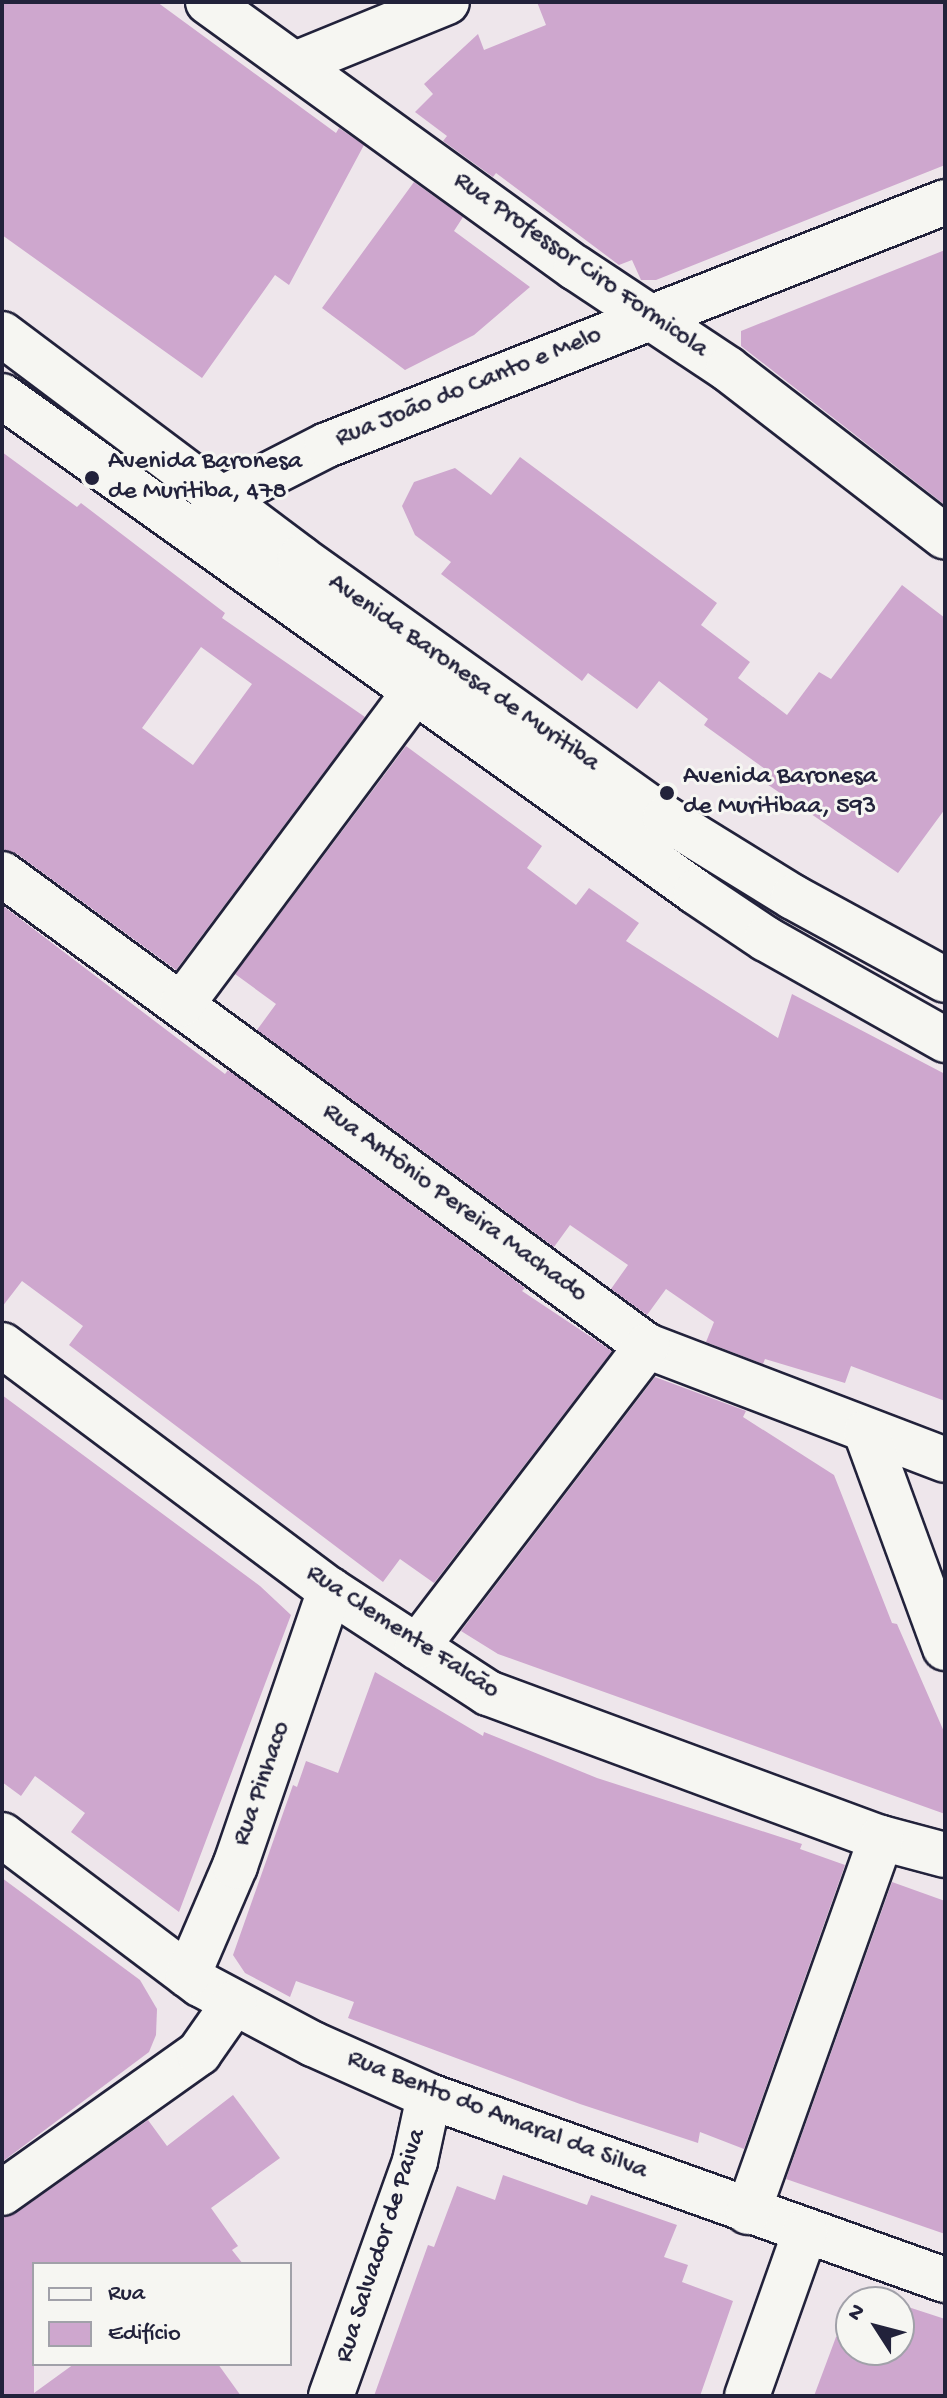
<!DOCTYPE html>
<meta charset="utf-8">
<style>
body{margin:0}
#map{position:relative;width:947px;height:2398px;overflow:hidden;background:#eee6eb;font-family:"Gochi Hand",sans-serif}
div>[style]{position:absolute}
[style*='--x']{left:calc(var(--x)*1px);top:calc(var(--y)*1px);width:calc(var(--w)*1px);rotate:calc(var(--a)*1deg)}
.building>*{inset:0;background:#cea7ce}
.roads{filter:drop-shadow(2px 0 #22223b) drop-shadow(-2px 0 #22223b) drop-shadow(0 2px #22223b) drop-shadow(0 -2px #22223b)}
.minor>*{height:44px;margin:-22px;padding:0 22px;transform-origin:22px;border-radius:22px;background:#f6f6f2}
.major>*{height:44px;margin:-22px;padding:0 22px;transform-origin:22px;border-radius:22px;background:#f6f6f2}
.dots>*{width:22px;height:22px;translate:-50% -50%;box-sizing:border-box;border:4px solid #f6f6f2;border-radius:50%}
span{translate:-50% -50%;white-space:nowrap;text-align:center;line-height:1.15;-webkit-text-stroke:6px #f6f6f2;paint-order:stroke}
.street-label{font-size:26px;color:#22223b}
.poi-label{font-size:26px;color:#22223b}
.left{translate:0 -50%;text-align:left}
.frame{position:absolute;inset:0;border:4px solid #22223b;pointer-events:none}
.legend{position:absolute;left:32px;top:2262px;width:260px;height:104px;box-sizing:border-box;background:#f6f6f2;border:2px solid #a1a1a9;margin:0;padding:10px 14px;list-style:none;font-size:24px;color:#22223b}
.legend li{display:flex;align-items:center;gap:16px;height:40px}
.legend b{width:40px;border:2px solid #a1a1a9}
.north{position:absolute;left:835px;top:2286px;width:80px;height:80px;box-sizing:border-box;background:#f6f6f2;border:2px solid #a1a1a9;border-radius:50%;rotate:306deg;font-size:22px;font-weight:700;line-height:32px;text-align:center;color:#22223b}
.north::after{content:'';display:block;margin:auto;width:28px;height:36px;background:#22223b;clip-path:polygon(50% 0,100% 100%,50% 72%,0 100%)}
</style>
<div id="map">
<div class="building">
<div style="clip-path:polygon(2px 2px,157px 2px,336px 133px,339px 128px,364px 145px,289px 285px,275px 275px,202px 378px,2px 235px)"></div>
<div style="clip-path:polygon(537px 2px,945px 2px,945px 165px,656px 280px,641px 280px,632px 260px,619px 265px,496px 173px,493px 177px,443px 141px,447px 136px,415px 112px,433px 94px,424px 84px,478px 34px,484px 50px,546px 25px)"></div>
<div style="clip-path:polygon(414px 182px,463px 217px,454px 231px,530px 287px,474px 335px,405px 370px,322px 308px)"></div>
<div style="clip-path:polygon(945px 250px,945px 505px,741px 346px,741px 331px)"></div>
<div style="clip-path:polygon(evenodd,2px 452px,77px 507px,81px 503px,225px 613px,222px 618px,365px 717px,176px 970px,17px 854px,2px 849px,2px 452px,201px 647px,252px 684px,193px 765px,142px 728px,201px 647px)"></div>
<div style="clip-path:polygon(520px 457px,717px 603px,701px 625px,750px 662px,738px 678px,787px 715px,819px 672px,831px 679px,902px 585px,945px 618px,945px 809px,898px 873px,758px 778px,765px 769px,704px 725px,708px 719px,659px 681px,637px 709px,588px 673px,582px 681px,441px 574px,451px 562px,415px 535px,402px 506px,414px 482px,455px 468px,491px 495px)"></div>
<div style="clip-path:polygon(406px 746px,542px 846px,527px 868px,576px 905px,589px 888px,639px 923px,626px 941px,778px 1038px,792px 994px,945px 1074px,945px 1401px,851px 1366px,845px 1383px,765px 1359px,763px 1364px,706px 1342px,714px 1322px,666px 1289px,647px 1315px,611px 1289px,628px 1265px,570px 1225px,554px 1247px,257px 1030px,276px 1004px,235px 974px)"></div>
<div style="clip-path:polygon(2px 905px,177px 1038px,225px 1074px,228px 1070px,525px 1288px,522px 1291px,612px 1351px,434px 1583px,400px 1559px,383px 1582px,69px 1345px,83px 1326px,22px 1281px,2px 1307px)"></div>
<div style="clip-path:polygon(655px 1377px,746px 1411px,743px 1417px,834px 1475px,892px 1623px,897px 1624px,945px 1734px,945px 1814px,498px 1654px,461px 1631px)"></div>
<div style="clip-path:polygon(2px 1395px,260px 1586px,291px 1615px,179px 1912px,71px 1832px,85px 1813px,35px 1776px,21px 1796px,2px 1782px)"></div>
<div style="clip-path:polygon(375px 1672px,483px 1736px,484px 1732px,597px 1778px,802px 1844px,800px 1849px,845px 1865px,744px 2149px,700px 2132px,698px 2143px,580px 2104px,348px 2018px,354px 2002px,296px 1981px,290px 1997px,245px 1973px,233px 1955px,293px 1785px,297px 1787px,306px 1761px,338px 1773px)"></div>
<div style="clip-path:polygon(2px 1878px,140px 1980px,157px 2009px,156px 2035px,149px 2052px,2px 2162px)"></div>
<div style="clip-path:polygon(892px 1882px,945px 1901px,945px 2234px,786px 2179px)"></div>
<div style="clip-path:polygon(233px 2095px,280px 2158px,211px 2208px,238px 2246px,232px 2250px,243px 2264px,34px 2264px,34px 2393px,74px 2364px,218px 2364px,241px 2396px,2px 2396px,2px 2218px,16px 2213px,148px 2120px,167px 2146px)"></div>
<div style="clip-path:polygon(503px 2175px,587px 2205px,591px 2195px,677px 2225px,664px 2257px,688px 2265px,682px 2282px,733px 2301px,700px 2396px,374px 2396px,428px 2245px,434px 2247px,457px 2186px,495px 2200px)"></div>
<div style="clip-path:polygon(899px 2304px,945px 2319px,945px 2396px,814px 2396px,836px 2337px,851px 2329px,851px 2350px,899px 2350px)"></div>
</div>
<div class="roads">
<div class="minor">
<div style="--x:208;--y:2;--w:454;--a:35.9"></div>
<div style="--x:576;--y:268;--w:182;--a:33.6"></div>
<div style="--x:728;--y:369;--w:274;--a:37.7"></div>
<div style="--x:295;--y:64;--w:164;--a:-22.2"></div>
<div style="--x:201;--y:528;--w:35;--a:-55"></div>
<div style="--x:221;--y:499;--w:119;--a:-27"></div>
<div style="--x:327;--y:445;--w:664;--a:-21.46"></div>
<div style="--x:2;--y:874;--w:799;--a:36.2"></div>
<div style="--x:647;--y:1346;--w:319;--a:20.9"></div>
<div style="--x:182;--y:1004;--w:388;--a:-53.3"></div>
<div style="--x:2;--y:1345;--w:409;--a:36.8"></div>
<div style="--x:330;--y:1590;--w:189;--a:33.1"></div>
<div style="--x:488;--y:1693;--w:419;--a:20.3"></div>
<div style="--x:881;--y:1838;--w:66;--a:14.9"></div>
<div style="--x:866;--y:1432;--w:230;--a:69.9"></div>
<div style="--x:417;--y:1647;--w:379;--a:-52.6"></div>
<div style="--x:2;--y:1835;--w:248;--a:37"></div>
<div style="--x:200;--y:1984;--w:128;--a:28"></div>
<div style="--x:313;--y:2044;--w:127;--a:24.1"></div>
<div style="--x:429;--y:2096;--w:548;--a:19.63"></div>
<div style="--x:188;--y:1975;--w:119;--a:-66.7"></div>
<div style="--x:235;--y:1866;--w:292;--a:-71"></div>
<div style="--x:2;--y:2193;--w:242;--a:-35.4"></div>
<div style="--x:199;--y:2053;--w:61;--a:-55"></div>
<div style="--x:748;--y:2212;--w:397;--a:-70.4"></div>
<div style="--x:331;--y:2396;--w:250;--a:-70.3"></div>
<div style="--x:415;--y:2161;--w:66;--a:-77.8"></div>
<div style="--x:747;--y:2396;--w:174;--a:-70.5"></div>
</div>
<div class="major">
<div style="--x:2;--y:334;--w:373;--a:36.9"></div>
<div style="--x:300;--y:558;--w:448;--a:35.5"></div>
<div style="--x:665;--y:818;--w:150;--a:31.7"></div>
<div style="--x:793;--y:897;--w:173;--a:28.6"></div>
<div style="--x:2;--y:396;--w:853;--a:35.55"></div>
<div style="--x:696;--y:892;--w:84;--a:33.9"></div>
<div style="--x:766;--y:939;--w:206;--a:29.4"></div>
</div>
</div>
<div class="dots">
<div style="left:92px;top:478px;background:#22223b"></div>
<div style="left:667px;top:793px;background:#22223b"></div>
</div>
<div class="street-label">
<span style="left:580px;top:266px;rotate:35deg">Rua Professor Ciro Formicola</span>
<span style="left:469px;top:388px;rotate:-22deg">Rua João do Canto e Melo</span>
<span style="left:463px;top:674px;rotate:35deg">Avenida Baronesa de Muritiba</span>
<span style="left:454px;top:1204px;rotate:36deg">Rua Antônio Pereira Machado</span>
<span style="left:402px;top:1633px;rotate:33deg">Rua Clemente Falcão</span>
<span style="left:263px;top:1784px;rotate:-71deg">Rua Pinhaco</span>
<span style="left:497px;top:2116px;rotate:21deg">Rua Bento do Amaral da Silva</span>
<span style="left:382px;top:2246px;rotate:-72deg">Rua Salvador de Paiva</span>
</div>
<div class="poi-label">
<span class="left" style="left:108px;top:478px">Avenida Baronesa<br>de Muritiba, 478</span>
<span class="left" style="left:683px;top:793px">Avenida Baronesa<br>de Muritibaa, 593</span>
</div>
<div class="frame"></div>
<ul class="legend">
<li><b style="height:10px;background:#f6f6f2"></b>Rua</li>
<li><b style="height:22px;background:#cea7ce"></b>Edifício</li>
</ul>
<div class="north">N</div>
</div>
